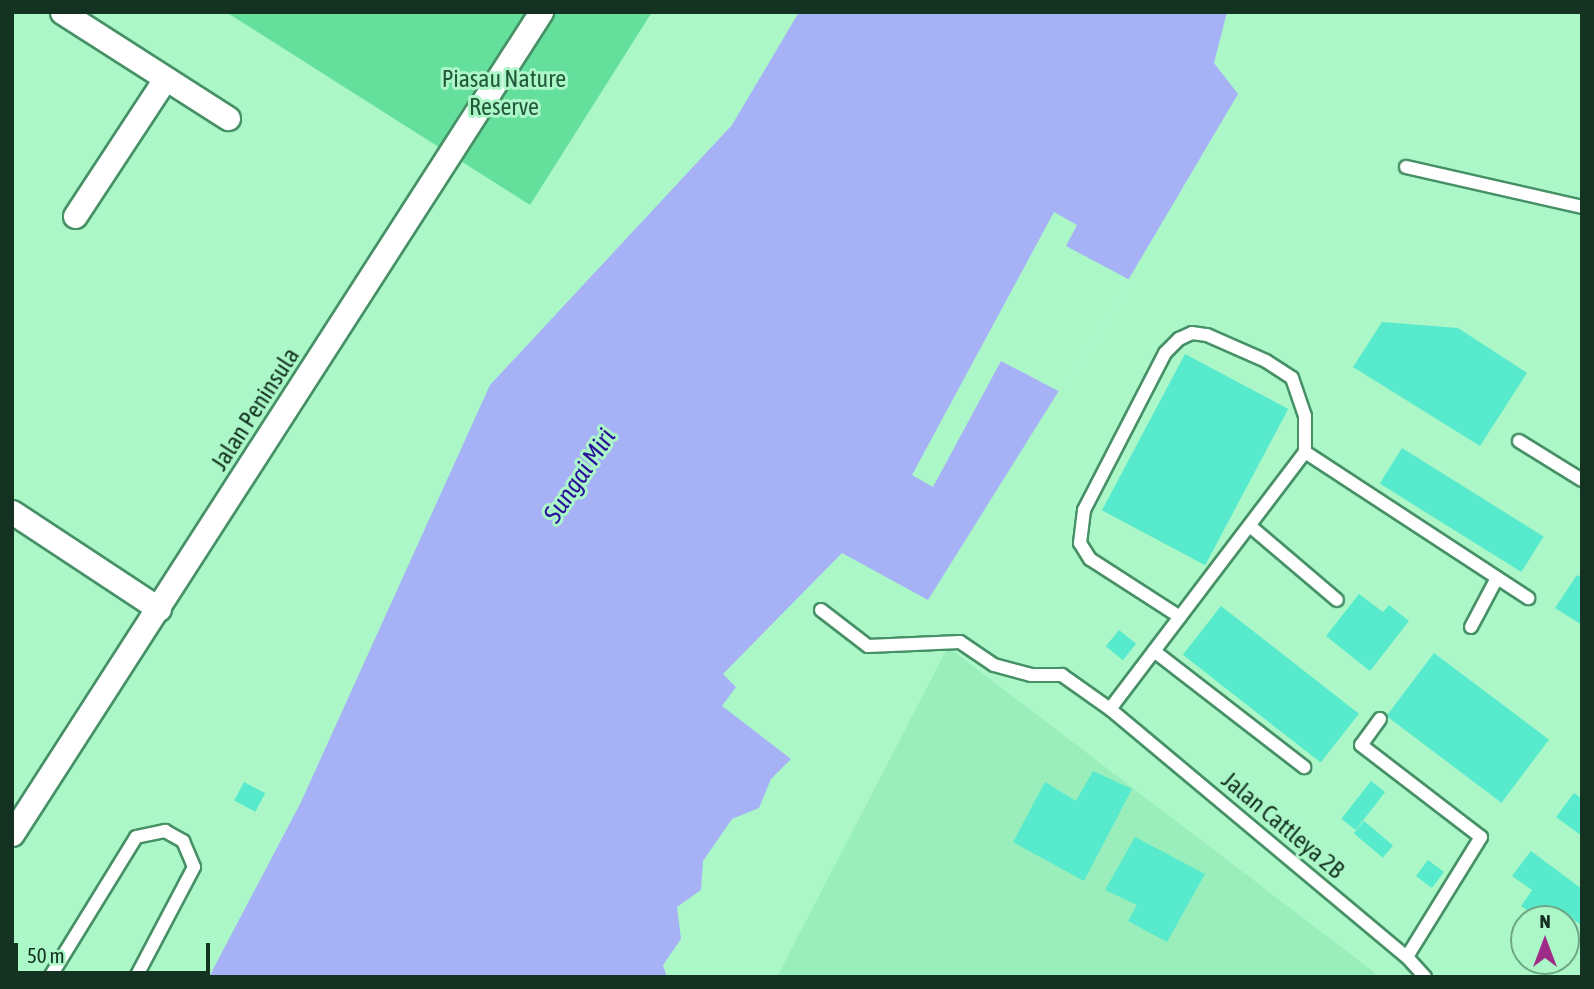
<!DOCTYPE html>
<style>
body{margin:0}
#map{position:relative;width:1594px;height:989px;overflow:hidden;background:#abf7c8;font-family:"Asap Condensed",sans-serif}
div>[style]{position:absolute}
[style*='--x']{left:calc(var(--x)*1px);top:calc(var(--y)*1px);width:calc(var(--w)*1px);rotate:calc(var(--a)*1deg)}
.built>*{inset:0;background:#9eb}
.green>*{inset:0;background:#65df9c}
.water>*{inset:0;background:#a7b2f6}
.pier>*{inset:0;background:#abf7c8}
.building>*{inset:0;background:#58eacc;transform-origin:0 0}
.roads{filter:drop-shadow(2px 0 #479167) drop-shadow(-2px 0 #479167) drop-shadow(0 2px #479167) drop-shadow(0 -2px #479167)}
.service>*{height:12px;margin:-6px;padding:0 6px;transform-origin:6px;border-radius:6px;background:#fff}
.minor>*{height:23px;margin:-11.5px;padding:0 11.5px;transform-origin:11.5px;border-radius:11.5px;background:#fff}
span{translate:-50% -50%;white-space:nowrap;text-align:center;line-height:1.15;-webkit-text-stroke:6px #abf7c8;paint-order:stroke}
.park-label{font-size:24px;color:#21593a}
.street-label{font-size:24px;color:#133221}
.water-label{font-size:26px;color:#2a1299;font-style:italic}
.frame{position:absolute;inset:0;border:14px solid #133221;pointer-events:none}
.north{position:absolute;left:1510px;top:905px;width:70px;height:70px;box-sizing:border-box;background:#abf7c8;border:2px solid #6ea885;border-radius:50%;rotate:0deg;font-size:19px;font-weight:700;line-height:28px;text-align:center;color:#133221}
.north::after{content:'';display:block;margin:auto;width:24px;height:32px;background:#9e2b88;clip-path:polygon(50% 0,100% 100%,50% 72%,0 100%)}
.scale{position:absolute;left:14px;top:943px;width:196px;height:32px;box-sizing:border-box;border:4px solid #133221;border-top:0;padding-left:9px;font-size:21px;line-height:24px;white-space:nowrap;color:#133221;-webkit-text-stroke:5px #abf7c8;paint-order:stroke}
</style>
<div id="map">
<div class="built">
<div style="clip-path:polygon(948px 647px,1375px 973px,1373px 977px,777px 977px)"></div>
</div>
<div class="green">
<div style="clip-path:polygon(226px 12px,652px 12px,530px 205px)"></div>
</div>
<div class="water">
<div style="clip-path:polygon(799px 12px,1227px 12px,1214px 63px,1238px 94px,1130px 277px,928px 600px,842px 553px,723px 674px,736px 687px,722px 706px,791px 759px,771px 779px,759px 808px,732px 819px,703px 861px,701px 890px,677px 907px,681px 939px,663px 965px,667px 977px,209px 977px,301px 802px,490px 385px,732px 125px)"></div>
</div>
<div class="pier">
<div style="clip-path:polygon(1054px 212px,1077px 225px,1066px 246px,1132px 281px,1062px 393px,1001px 361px,933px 487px,912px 475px)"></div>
</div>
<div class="building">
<div style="clip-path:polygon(1382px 322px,1458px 328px,1527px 373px,1480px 446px,1353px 367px)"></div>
<div style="left:1185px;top:354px;width:117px;height:177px;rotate:28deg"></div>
<div style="left:1402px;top:448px;width:167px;height:42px;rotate:32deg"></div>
<div style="clip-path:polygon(1577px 575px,1582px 578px,1582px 625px,1555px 608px)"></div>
<div style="clip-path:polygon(1359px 594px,1383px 612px,1389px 605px,1409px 621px,1370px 671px,1326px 636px)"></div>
<div style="left:1221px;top:606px;width:175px;height:62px;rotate:38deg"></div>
<div style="left:1119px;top:630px;width:22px;height:21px;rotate:39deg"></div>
<div style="left:1434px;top:653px;width:144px;height:79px;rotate:37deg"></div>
<div style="clip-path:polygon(1093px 771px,1132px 789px,1084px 881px,1013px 842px,1045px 782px,1076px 801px)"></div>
<div style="left:1371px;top:781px;width:18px;height:48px;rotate:38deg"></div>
<div style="left:244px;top:782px;width:24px;height:21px;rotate:28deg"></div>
<div style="clip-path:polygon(1574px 793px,1582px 799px,1582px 836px,1556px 817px)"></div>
<div style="left:1364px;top:821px;width:38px;height:16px;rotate:40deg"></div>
<div style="clip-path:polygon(1135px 837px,1205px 874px,1167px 942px,1128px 921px,1137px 905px,1105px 890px)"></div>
<div style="clip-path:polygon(1531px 851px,1582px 889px,1582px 926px,1560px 909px,1553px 919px,1539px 919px,1521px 906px,1532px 890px,1512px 876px)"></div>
<div style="left:1428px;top:860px;width:20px;height:20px;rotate:37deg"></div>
</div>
<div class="roads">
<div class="service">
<div style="--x:1406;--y:167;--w:180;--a:12.8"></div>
<div style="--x:1519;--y:441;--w:74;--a:31.8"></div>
<div style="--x:1250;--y:526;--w:114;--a:40.4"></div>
<div style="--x:821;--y:610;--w:59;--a:37.5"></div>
<div style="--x:868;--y:646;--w:92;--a:-2.5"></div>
<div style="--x:960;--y:642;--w:41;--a:34.1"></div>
<div style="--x:994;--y:665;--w:38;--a:15"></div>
<div style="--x:1031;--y:675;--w:31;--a:0"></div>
<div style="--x:1062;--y:675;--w:59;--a:35.3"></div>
<div style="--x:1110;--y:709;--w:387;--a:39.9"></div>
<div style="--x:1407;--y:957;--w:27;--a:48"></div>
<div style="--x:1180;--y:617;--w:107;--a:-147.2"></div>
<div style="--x:1090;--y:559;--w:19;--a:-122"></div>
<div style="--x:1080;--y:543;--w:33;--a:-83"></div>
<div style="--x:1084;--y:510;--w:177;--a:-62.7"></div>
<div style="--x:1165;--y:353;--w:20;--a:-45"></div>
<div style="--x:1179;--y:339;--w:14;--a:-25"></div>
<div style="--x:1192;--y:333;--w:15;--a:8"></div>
<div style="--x:1207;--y:335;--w:64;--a:23.8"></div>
<div style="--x:1266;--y:361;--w:31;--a:33"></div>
<div style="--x:1292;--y:378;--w:40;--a:71.1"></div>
<div style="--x:1305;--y:416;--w:36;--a:90"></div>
<div style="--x:1471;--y:627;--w:55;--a:-62"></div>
<div style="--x:1154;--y:651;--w:190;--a:37.7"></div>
<div style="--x:1110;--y:709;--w:323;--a:-52.8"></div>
<div style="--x:1305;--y:452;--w:267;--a:33.2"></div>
<div style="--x:1380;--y:719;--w:32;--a:126"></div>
<div style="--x:1361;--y:745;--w:151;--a:37.5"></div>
<div style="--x:1481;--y:837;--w:141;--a:121.7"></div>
<div style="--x:50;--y:977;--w:164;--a:-58.4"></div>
<div style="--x:136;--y:837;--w:30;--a:-12"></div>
<div style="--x:165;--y:831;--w:21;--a:29"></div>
<div style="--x:183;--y:841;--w:28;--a:67"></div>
<div style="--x:194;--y:867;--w:124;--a:117.8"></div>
</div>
<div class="minor">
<div style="--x:62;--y:12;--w:197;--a:32.6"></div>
<div style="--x:75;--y:216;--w:164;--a:-56.7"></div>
<div style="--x:12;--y:512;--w:176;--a:33.4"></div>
<div style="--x:12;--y:834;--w:978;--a:-57.24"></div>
</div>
</div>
<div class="park-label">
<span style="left:504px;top:93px">Piasau Nature<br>Reserve</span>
</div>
<div class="street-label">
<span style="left:255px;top:409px;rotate:-57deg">Jalan Peninsula</span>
<span style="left:1283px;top:825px;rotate:40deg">Jalan Cattleya 2B</span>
</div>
<div class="water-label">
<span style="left:580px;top:476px;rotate:-56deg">Sungai Miri</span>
</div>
<div class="frame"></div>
<div class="north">N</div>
<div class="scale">50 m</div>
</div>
